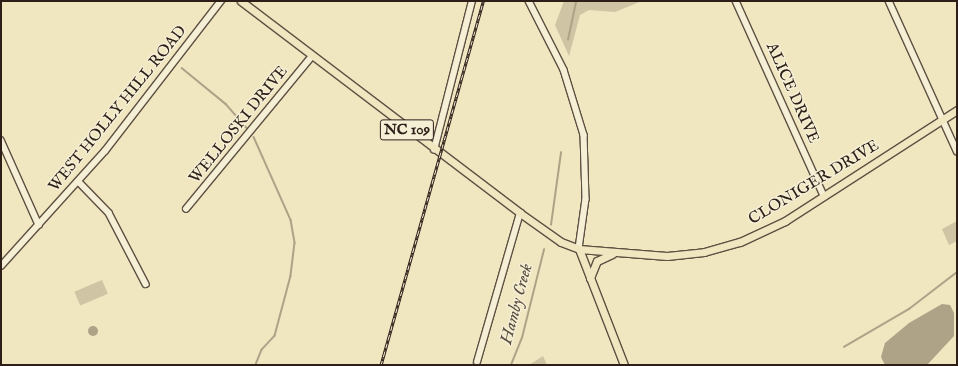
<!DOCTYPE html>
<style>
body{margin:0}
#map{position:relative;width:958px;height:366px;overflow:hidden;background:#f0e6c0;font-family:"IM FELL English",serif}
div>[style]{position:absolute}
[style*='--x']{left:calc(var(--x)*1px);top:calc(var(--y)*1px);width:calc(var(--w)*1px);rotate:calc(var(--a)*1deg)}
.green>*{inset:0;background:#cfc4a3;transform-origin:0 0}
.water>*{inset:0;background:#aea287}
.round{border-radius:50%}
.stream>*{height:1.5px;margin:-0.75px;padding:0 0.75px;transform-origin:0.75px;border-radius:0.75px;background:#aea287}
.roads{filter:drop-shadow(1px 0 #5e5042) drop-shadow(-1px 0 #5e5042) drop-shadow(0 1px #5e5042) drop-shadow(0 -1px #5e5042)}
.minor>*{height:5.5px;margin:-2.75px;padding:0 2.75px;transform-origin:2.75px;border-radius:2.75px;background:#f5efd6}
.major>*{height:7px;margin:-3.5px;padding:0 3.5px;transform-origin:3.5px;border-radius:3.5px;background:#f0e6c0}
.rail>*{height:3px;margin-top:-1.5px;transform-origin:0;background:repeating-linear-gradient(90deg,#f5efd6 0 4.5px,#2d1e18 0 9px);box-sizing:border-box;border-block:1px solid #2d1e18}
span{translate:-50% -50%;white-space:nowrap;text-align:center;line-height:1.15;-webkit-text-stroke:3px #f5efd6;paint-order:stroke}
.shield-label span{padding:1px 3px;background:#f5efd6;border:1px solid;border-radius:3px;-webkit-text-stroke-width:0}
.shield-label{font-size:15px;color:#2d1e18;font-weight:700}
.street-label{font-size:16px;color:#2d1e18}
.water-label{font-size:17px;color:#5a4c3f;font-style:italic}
.frame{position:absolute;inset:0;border:2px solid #2d1e18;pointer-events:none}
</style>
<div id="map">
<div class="green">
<div style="clip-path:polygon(564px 1px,642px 1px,615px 12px,589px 10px,580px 15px,569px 56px,555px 25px)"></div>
<div style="clip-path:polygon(957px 221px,957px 241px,949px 245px,942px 229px)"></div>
<div style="left:102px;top:280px;width:15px;height:30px;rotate:67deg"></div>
<div style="clip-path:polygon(543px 356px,547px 365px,529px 365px)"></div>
</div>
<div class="water">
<div style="clip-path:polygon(942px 304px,950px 305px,954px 313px,954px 336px,927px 365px,885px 365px,881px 357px,885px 343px,909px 323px)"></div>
<div class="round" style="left:88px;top:326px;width:10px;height:10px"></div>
</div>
<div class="stream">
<div style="--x:568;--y:40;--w:40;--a:-78"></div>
<div style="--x:182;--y:68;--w:57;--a:39.3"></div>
<div style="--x:226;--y:104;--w:35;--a:49"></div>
<div style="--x:254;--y:137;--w:91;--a:66"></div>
<div style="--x:291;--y:220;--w:23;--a:80"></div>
<div style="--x:295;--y:243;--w:33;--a:97"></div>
<div style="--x:291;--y:276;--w:62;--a:104.9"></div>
<div style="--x:275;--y:336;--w:19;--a:133"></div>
<div style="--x:262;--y:350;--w:16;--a:112"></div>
<div style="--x:551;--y:225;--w:73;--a:-82.1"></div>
<div style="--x:844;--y:347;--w:75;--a:-30.3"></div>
<div style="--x:909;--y:309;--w:61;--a:-37.6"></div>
<div style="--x:511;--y:365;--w:29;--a:-68"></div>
<div style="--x:522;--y:338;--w:91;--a:-76"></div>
</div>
<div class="roads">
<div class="minor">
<div style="--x:529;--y:1;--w:77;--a:63.1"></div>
<div style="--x:564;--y:70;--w:68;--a:72.9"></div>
<div style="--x:584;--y:135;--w:64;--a:88.2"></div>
<div style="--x:586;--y:199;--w:50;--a:98"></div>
<div style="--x:736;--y:1;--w:214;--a:65.7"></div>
<div style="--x:889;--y:1;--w:165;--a:65.6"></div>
<div style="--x:1;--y:140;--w:93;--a:65.9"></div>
<div style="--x:434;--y:150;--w:154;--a:-75.7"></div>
<div style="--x:79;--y:182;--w:43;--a:45.9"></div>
<div style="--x:109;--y:213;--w:80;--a:62.5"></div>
<div style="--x:186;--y:209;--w:198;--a:-50.5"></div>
<div style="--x:1;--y:266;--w:155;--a:-47.9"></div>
<div style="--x:105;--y:151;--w:190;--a:-52.3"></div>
<div style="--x:477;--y:362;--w:155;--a:-73.9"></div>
</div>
<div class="major">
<div style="--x:241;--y:1;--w:350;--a:37.2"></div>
<div style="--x:520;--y:213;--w:50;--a:35.3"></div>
<div style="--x:561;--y:242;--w:19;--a:21"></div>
<div style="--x:579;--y:249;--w:88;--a:4.5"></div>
<div style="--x:667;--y:256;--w:37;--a:-6"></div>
<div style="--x:704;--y:252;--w:37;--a:-16"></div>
<div style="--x:740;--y:242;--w:50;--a:-25"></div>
<div style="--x:785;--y:221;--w:205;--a:-32.8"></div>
<div style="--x:579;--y:249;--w:124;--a:68.8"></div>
<div style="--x:590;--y:278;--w:18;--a:-68"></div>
<div style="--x:597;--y:261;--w:17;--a:-25"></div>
</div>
</div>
<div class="rail">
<div style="--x:381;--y:365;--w:378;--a:-74.3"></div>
</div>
<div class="shield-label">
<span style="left:407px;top:130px">NC 109</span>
</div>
<div class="street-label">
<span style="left:792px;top:93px;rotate:66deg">ALICE DRIVE</span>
<span style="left:118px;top:109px;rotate:-51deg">WEST HOLLY HILL ROAD</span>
<span style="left:239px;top:125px;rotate:-51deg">WELLOSKI DRIVE</span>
<span style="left:814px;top:183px;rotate:-31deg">CLONIGER DRIVE</span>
</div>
<div class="water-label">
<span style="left:517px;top:304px;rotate:-75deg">Hamby Creek</span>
</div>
<div class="frame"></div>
</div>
